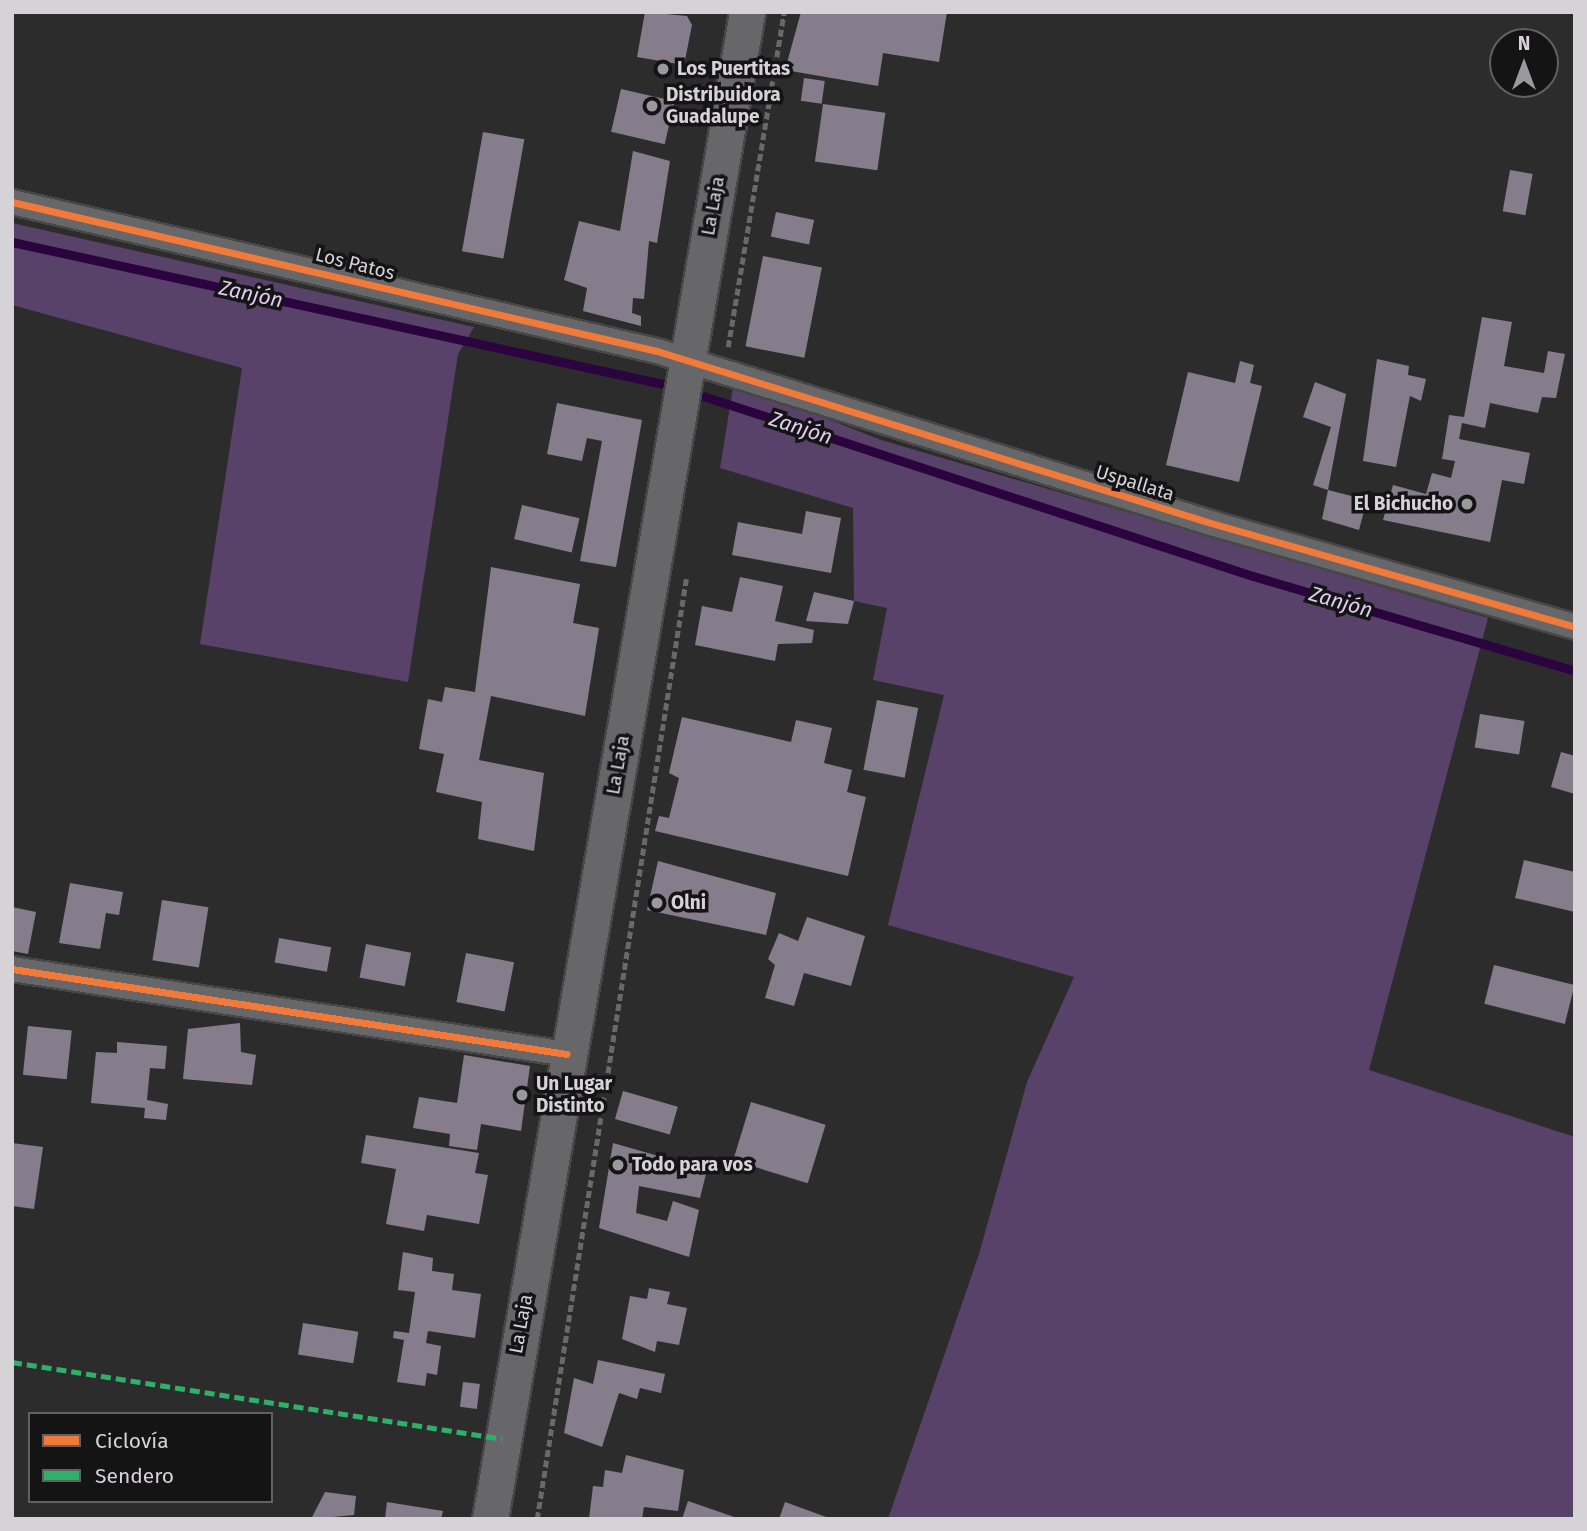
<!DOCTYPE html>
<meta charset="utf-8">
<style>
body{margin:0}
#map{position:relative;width:1587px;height:1531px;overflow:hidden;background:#2d2c2d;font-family:"Fira Sans",sans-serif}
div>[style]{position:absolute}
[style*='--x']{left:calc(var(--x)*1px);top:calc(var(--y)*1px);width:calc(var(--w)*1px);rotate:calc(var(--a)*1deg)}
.green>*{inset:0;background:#584269}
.stream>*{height:9px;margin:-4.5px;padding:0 4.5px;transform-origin:4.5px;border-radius:4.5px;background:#2b043f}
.building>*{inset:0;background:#867d8c;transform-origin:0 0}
.path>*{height:4.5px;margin-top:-2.25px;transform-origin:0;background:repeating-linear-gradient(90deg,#6a696a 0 7px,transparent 0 10.5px)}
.roads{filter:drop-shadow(2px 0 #484748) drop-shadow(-2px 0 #484748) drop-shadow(0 2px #484748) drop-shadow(0 -2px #484748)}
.street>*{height:24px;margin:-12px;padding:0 12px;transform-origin:12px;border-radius:12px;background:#676668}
.secondary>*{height:35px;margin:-17.5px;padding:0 17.5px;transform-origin:17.5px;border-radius:17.5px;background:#676668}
.quiet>*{height:5px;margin-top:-2.5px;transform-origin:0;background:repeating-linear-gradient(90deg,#2db169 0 10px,transparent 0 15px)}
.cycleway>*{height:7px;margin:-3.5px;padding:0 3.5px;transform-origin:3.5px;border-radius:3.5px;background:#f17a3a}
.dots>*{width:19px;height:19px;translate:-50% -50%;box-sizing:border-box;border:4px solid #151415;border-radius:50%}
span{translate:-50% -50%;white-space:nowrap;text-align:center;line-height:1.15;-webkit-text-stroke:7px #151415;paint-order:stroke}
.poi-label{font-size:19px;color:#d5d3d6;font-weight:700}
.left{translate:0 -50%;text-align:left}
.right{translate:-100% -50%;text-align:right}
.street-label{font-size:19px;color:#d5d3d6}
.water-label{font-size:21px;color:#e0cbf1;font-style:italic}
.frame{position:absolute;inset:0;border:14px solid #d5d3d6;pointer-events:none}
.legend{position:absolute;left:28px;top:1412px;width:245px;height:91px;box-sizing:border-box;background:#151415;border:2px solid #626062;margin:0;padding:9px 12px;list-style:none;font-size:21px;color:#d5d3d6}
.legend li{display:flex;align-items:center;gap:14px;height:35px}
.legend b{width:35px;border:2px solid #626062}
.north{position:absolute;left:1489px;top:28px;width:70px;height:70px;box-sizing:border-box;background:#151415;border:2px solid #626062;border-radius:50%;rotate:0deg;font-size:19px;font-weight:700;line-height:28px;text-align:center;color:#d5d3d6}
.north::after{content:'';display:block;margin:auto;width:24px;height:32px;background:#9a999b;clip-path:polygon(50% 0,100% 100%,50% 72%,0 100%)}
</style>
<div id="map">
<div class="green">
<div style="clip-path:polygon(12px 223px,474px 327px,458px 354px,408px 682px,200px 644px,242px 368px,12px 305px)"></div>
<div style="clip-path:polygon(734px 382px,881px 440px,1488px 618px,1369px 1070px,1575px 1137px,1575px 1519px,888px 1519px,979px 1254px,1027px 1082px,1074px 977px,888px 925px,944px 695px,873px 680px,887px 608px,854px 601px,853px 508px,720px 468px)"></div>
</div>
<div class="stream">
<div style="--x:12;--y:242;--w:681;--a:12.3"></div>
<div style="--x:691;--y:392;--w:591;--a:18.13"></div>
<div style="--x:1253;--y:576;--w:336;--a:16.4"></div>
</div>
<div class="building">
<div style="clip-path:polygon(645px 12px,687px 16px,692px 25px,684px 65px,637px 57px)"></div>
<div style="clip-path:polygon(801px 12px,947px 12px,939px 62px,883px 53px,878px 86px,785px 70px)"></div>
<div style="left:804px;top:78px;width:21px;height:23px;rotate:8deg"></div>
<div style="left:621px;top:89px;width:55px;height:44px;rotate:13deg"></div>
<div style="left:823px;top:104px;width:63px;height:58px;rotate:8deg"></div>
<div style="left:483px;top:132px;width:42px;height:121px;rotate:10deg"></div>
<div style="clip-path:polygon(633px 151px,670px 161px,657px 243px,649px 241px,644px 299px,633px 298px,632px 313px,641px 316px,641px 326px,583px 311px,587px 288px,564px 280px,579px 221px,620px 231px)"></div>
<div style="left:1510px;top:170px;width:23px;height:42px;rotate:10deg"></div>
<div style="left:776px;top:212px;width:39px;height:25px;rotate:12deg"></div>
<div style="left:763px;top:256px;width:60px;height:92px;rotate:11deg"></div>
<div style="clip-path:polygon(1482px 317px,1512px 322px,1504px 366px,1544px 373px,1548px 351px,1565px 354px,1556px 398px,1542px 397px,1538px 413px,1490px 403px,1485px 428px,1462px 423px,1459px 439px,1530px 453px,1524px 484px,1502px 480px,1490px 542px,1383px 520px,1393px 485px,1426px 494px,1432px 473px,1451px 478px,1455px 461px,1442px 459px,1449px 415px,1464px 417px)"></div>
<div style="clip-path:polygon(1377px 359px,1409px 366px,1408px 375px,1426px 379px,1421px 401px,1410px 396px,1396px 467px,1363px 461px)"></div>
<div style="clip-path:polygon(1240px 361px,1254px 365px,1250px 383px,1262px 386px,1239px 482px,1166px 465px,1188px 372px,1235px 383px)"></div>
<div style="clip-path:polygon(1315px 382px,1346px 394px,1328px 490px,1367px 500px,1359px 530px,1322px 519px,1328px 490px,1313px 485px,1331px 427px,1303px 417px)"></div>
<div style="clip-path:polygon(557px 403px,642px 420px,616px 567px,580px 561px,602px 441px,587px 438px,582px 461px,547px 454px)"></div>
<div style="left:522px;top:505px;width:59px;height:35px;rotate:13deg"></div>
<div style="clip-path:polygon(806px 511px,841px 518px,831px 573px,732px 555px,738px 522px,802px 534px)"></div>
<div style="clip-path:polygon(491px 567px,580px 584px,573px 623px,599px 628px,585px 716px,491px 696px,479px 760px,544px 773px,534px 851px,478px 839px,482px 802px,436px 792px,444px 754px,419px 749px,428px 699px,442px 702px,445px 687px,475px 692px)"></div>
<div style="clip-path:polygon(740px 577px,783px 586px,775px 621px,814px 630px,812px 643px,778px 644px,775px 661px,695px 645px,702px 606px,732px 612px)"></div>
<div style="clip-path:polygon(814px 592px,854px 601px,848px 624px,806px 621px)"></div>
<div style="left:877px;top:700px;width:42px;height:71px;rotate:11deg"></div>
<div style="left:1480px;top:714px;width:45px;height:34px;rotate:9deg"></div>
<div style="clip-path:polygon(682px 717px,791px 742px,796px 720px,832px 728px,824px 763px,852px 770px,847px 792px,866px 797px,848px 876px,655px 831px,659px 816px,669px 818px,679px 778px,669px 773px)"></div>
<div style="clip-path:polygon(1561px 752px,1575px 756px,1575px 794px,1551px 787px)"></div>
<div style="clip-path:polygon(1524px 860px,1575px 872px,1575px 912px,1515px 898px)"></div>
<div style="clip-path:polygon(658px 861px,776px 893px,766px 935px,647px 910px)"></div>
<div style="clip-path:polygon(70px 883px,123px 892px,119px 915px,106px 913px,100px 949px,59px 943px)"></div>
<div style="left:162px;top:900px;width:47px;height:61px;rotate:9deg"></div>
<div style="clip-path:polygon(12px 907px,36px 912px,28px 954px,12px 951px)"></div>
<div style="clip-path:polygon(807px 917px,865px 936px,851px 986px,804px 973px,794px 1006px,765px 998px,775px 965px,768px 959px,779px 933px,798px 941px)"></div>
<div style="left:279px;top:938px;width:53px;height:25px;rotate:10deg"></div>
<div style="left:366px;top:944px;width:46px;height:34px;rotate:11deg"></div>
<div style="left:466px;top:953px;width:49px;height:50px;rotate:11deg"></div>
<div style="left:1494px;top:965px;width:83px;height:40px;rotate:14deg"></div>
<div style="clip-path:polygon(240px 1023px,241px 1052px,256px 1055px,252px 1085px,183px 1079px,188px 1029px)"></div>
<div style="left:28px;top:1026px;width:44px;height:49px;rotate:6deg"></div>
<div style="clip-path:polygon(117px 1042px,167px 1046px,165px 1069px,150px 1068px,147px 1100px,168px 1104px,166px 1120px,144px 1118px,145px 1108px,91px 1103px,96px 1052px,117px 1053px)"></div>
<div style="clip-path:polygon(464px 1055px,530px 1066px,521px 1131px,481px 1124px,477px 1150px,449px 1146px,450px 1134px,413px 1128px,419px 1097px,457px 1103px)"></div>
<div style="left:623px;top:1091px;width:57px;height:29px;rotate:16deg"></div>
<div style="left:751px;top:1102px;width:78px;height:61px;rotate:17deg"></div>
<div style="clip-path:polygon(366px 1135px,479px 1153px,475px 1173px,488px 1175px,479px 1224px,427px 1215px,424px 1231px,386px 1224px,396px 1169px,361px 1163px)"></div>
<div style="clip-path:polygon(12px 1143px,43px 1147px,34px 1209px,12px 1206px)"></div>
<div style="clip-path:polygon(613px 1143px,707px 1170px,700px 1198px,639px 1186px,636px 1213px,667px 1221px,673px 1201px,699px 1210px,689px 1257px,599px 1228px)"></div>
<div style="clip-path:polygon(403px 1252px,433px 1258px,432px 1271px,454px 1274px,452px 1290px,481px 1294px,475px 1338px,428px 1331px,426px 1343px,441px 1346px,437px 1375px,427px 1373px,425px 1386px,397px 1382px,404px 1340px,393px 1338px,394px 1331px,409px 1333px,415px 1292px,398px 1290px)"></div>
<div style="clip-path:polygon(649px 1288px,670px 1292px,667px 1304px,687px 1308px,679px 1345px,657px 1341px,655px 1352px,622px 1339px,630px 1296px,647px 1299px)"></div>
<div style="left:303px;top:1323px;width:56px;height:32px;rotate:9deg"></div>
<div style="clip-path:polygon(598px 1360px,665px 1374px,661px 1393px,640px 1388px,637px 1399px,619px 1393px,602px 1447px,564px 1433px,574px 1378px,593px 1384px)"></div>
<div style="left:463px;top:1382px;width:17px;height:25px;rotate:7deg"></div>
<div style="clip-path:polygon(626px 1455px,684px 1470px,678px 1511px,644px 1507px,642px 1519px,589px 1519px,593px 1486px,603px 1487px,605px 1470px,622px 1473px)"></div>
<div style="clip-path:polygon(325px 1492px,356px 1496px,354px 1515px,311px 1519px)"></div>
<div style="clip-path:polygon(688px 1501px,737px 1518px,737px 1519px,682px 1519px)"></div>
<div style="clip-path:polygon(387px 1502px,443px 1511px,441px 1519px,385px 1519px)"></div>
<div style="clip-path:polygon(785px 1502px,829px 1518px,829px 1519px,779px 1519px)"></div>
</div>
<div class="path">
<div style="--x:728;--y:347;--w:340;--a:-80.5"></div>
<div style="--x:537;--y:1519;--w:952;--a:-80.99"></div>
</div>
<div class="roads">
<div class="street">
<div style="--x:12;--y:202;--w:662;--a:13.01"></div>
<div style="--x:657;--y:351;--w:580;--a:17.25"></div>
<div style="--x:1211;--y:523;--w:379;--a:15.9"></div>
<div style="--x:12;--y:969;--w:561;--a:8.71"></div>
</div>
<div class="secondary">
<div style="--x:490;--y:1519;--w:1529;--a:-80.32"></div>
</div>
</div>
<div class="quiet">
<div style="--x:12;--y:1362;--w:496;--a:8.9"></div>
</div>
<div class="cycleway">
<div style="--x:12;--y:202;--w:662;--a:13.01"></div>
<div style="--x:657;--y:351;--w:580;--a:17.25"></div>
<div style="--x:1211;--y:523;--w:379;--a:15.9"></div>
<div style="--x:12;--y:969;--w:561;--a:8.71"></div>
</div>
<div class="dots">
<div style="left:663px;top:69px;background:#9a999b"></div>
<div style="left:652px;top:106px;background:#9a999b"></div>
<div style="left:1467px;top:504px;background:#9a999b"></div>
<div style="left:657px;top:903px;background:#9a999b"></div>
<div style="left:522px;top:1095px;background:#9a999b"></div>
<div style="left:618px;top:1165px;background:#9a999b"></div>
</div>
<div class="poi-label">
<span class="left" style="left:677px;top:69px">Los Puertitas</span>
<span class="left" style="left:666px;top:106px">Distribuidora<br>Guadalupe</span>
<span class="right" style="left:1453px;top:504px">El Bichucho</span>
<span class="left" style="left:671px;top:903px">Olni</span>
<span class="left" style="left:536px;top:1095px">Un Lugar<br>Distinto</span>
<span class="left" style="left:632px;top:1165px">Todo para vos</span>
</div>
<div class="street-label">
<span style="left:713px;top:206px;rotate:-80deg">La Laja</span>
<span style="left:355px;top:264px;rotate:14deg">Los Patos</span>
<span style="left:1135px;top:483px;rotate:17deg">Uspallata</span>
<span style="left:618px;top:765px;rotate:-80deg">La Laja</span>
<span style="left:521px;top:1324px;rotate:-80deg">La Laja</span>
</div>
<div class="water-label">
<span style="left:251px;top:294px;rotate:12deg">Zanjón</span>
<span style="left:801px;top:428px;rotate:18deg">Zanjón</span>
<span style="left:1341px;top:602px;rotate:16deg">Zanjón</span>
</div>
<div class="frame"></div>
<ul class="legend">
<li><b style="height:9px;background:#f17a3a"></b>Ciclovía</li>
<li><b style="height:9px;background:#2db169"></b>Sendero</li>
</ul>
<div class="north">N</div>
</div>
